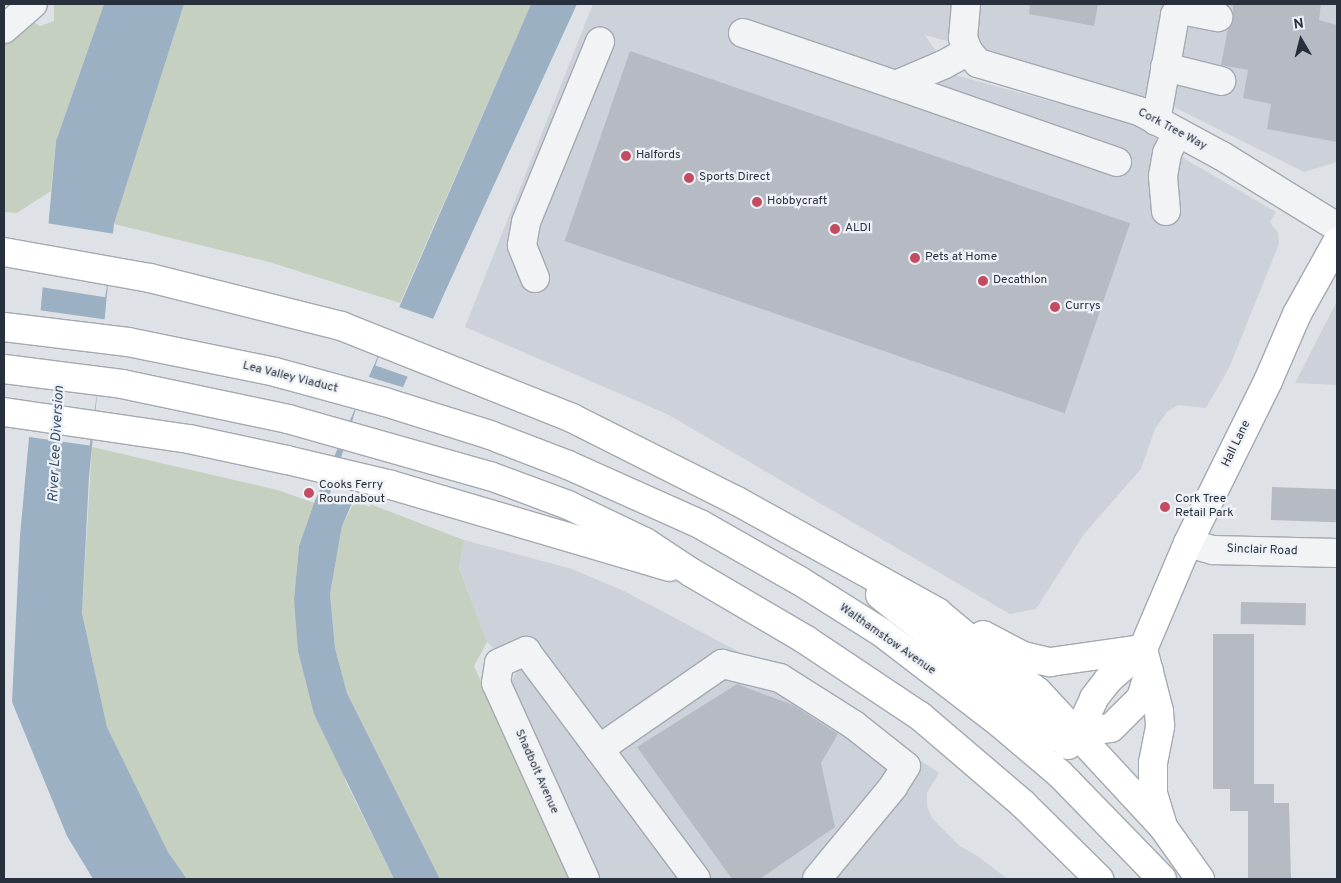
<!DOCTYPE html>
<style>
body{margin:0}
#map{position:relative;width:1341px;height:883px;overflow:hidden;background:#dee2e7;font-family:Overpass,sans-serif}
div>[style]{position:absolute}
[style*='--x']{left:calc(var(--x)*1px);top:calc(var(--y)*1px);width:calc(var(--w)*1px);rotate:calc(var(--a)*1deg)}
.built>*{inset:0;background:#cdd1d9}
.green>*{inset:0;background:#c5d0c0}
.water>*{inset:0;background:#9cb0c4}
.pier>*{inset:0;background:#dee2e7;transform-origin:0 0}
.building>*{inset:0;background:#b6bbc3;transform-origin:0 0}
.roads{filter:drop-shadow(1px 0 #a4a9b1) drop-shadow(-1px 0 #a4a9b1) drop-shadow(0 1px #a4a9b1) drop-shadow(0 -1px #a4a9b1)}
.minor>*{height:28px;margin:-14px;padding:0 14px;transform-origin:14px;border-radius:14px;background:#f1f3f5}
.major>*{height:28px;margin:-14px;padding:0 14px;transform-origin:14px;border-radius:14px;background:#fff}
.highway>*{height:28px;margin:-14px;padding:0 14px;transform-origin:14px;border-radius:14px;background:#fff}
.dots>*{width:14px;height:14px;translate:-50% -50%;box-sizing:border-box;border:2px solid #eef1f5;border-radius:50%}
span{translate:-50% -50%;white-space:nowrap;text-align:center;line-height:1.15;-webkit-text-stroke:4.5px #eef1f5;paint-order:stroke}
.street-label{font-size:12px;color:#29303d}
.poi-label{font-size:12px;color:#29303d}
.left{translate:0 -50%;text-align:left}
.water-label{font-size:14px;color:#36506d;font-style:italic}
.frame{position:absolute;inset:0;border:5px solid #29303d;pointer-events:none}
.north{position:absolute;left:1276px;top:15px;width:50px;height:50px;-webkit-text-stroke:4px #eef1f5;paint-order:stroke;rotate:352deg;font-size:14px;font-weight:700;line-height:20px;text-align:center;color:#29303d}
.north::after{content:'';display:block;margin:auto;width:18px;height:22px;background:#29303d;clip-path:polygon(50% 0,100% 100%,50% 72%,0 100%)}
</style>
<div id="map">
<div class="built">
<div style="clip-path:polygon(593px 4px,1337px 4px,1337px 162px,1304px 172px,1166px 103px,925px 35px,951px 74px,1135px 124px,1190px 162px,1276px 212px,1270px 222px,1278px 233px,1279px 244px,1229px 368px,1206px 408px,1178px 405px,1167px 412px,1155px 429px,1141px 469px,1084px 534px,1036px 609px,1010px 614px,667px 414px,465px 327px)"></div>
<div style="clip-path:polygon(1337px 301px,1337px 385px,1295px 383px)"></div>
<div style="clip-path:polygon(464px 540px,572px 569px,624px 591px,824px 697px,939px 773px,927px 793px,927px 806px,932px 818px,960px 846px,976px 855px,1008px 879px,598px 879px,508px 688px,517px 671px,487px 642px,459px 566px)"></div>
</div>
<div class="green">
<div style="clip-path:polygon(54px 4px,104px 4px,56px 141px,51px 191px,17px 213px,4px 212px,4px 44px,32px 21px,40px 26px,54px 21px)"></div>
<div style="clip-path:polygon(184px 4px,531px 4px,400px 303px,269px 262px,114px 224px)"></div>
<div style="clip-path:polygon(92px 447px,278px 490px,314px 503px,299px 546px,294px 599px,346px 782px,394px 879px,187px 879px,168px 852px,107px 727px,82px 613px)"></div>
<div style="clip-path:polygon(362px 501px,464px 540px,459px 567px,487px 642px,474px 666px,570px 879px,440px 879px,347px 693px,335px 648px,330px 594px,342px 526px,352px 506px)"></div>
</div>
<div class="water">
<div style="clip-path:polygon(104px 4px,184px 4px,114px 224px,89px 477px,82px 613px,107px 727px,168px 852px,187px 879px,93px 879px,67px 836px,12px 702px,20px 536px,56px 141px)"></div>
<div style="clip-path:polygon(531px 4px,577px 4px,444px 294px,342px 526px,330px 594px,335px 648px,347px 693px,440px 879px,394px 879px,314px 714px,298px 651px,294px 599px,299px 546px,314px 503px)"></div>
</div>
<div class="pier">
<div style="left:46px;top:223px;width:70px;height:64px;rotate:9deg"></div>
<div style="left:396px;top:306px;width:42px;height:63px;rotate:19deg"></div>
<div style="left:38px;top:310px;width:70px;height:127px;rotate:8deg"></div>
<div style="left:366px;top:376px;width:42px;height:124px;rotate:17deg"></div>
</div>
<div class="building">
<div style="clip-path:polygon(1030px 4px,1098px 4px,1094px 26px,1029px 14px)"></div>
<div style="clip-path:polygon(1233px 4px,1321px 4px,1319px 20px,1337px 25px,1337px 142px,1267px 129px,1271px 104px,1243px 98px,1248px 70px,1221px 65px,1228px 28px,1233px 20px)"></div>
<div style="left:630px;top:51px;width:529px;height:201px;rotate:19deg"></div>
<div style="left:1272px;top:487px;width:65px;height:33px;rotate:2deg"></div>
<div style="left:1241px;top:602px;width:65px;height:22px;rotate:1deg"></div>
<div style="clip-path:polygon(1213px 634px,1254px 634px,1254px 784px,1274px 784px,1274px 803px,1289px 803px,1291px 879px,1248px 879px,1248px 811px,1230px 811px,1230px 789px,1213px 789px)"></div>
<div style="clip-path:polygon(737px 684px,793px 705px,838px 734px,821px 763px,835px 827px,760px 879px,732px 879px,637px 747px)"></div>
</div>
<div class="roads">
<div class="minor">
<div style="--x:966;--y:4;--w:34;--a:95"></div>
<div style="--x:963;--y:38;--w:14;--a:69"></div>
<div style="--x:968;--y:51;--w:16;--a:50"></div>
<div style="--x:978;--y:63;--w:168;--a:16.6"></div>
<div style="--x:1139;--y:111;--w:94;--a:28.5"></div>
<div style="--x:1222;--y:156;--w:135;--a:31.7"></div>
<div style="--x:4;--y:29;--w:38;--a:-41"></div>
<div style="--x:743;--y:33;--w:162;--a:18.8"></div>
<div style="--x:896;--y:85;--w:51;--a:-23.1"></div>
<div style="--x:943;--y:65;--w:29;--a:-29"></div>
<div style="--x:1165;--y:67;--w:58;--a:14"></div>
<div style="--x:896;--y:85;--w:234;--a:19.2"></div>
<div style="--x:1156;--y:121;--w:108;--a:-79.8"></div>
<div style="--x:1175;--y:15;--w:8;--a:-40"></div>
<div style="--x:1181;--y:10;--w:38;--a:11"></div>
<div style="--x:1166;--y:211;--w:35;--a:-95"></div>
<div style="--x:1163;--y:176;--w:23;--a:-80"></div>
<div style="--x:1167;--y:153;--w:22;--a:-63"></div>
<div style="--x:535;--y:278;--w:35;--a:-112"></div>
<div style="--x:522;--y:245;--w:23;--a:-80"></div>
<div style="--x:526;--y:222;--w:195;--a:-67.7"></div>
<div style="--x:1188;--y:543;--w:26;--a:16"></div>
<div style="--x:1213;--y:550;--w:124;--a:1.4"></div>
<div style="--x:599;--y:749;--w:150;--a:-34.6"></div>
<div style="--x:722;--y:664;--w:60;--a:13.6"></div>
<div style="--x:780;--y:678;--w:88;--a:32.4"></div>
<div style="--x:854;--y:725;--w:66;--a:38.3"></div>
<div style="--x:906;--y:766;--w:25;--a:122"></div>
<div style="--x:893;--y:787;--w:119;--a:129.6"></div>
<div style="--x:585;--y:879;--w:215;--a:-114.4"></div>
<div style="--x:496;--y:683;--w:20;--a:-81"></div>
<div style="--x:499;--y:663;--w:30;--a:-24"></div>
<div style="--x:526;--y:651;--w:284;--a:53.3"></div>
</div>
<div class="major">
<div style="--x:4;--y:252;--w:148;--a:10.1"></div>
<div style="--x:150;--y:278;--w:197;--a:14.1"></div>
<div style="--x:341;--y:326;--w:249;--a:21.7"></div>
<div style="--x:572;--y:418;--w:185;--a:26.7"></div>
<div style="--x:737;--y:501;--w:229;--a:29"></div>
<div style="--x:937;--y:612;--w:62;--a:39.8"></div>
<div style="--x:985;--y:652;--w:66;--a:37"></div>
<div style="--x:1038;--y:692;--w:184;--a:47.2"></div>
<div style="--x:1163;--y:827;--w:64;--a:54.6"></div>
<div style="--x:880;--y:595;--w:230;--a:38.5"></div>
<div style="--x:983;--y:635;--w:45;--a:27.7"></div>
<div style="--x:1023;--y:656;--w:28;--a:13"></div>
<div style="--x:1050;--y:662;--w:94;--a:-8"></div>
<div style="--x:1078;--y:733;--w:33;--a:-9"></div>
<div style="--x:1111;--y:728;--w:42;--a:-45"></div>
<div style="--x:1141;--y:698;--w:28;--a:-73"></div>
<div style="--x:1068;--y:745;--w:16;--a:-50"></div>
<div style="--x:1078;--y:733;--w:38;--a:-65"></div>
<div style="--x:1094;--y:698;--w:23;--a:-52"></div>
<div style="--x:1108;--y:680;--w:47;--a:-41.5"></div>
<div style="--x:1162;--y:823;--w:31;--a:-107"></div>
<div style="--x:1153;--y:793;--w:30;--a:-90"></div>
<div style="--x:1153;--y:763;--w:38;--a:-79"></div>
<div style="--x:1160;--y:726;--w:15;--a:-94"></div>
<div style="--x:1159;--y:711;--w:64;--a:-104.5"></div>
<div style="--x:1143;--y:649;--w:115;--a:-67"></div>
<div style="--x:1188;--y:543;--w:181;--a:-63.7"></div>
<div style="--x:1268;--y:381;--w:73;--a:-66.6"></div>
<div style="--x:1297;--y:314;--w:82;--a:-60.9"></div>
</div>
<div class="highway">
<div style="--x:4;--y:327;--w:125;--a:6.9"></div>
<div style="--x:128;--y:342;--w:150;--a:11.5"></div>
<div style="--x:275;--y:372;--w:114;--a:15.3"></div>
<div style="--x:385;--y:402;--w:110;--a:17.4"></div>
<div style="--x:490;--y:435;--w:84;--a:21"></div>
<div style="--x:568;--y:465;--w:145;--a:24.1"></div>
<div style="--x:700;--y:524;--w:115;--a:29.7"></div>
<div style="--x:800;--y:581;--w:96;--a:32.2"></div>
<div style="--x:881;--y:632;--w:69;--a:37.4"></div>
<div style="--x:936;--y:674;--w:82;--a:37.6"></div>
<div style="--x:1001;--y:724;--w:77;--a:40.3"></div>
<div style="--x:1060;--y:774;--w:146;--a:45.8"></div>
<div style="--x:4;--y:369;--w:119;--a:7.2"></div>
<div style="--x:122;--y:384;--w:170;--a:11.9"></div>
<div style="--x:288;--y:419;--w:210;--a:15.8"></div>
<div style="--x:490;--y:476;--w:83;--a:20.4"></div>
<div style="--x:568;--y:505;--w:85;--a:25.7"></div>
<div style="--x:645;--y:542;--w:56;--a:33.4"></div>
<div style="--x:692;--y:573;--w:132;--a:30.4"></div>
<div style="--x:806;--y:640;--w:137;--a:33.7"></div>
<div style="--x:920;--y:716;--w:135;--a:40.5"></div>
<div style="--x:1023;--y:804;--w:107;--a:44.6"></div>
<div style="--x:4;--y:412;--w:187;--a:8.3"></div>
<div style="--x:189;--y:439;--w:100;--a:12.1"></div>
<div style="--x:287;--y:460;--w:107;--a:13.5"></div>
<div style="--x:391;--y:485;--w:290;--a:16.4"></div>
</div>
</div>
<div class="dots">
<div style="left:626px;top:156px;background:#c44c60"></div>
<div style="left:689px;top:178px;background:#c44c60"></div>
<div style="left:757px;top:202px;background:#c44c60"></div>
<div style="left:835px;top:229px;background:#c44c60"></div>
<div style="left:915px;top:258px;background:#c44c60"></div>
<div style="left:983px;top:281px;background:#c44c60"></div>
<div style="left:1055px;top:307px;background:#c44c60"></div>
<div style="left:309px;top:493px;background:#c44c60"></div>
<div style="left:1165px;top:507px;background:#c44c60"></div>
</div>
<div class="street-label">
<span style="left:1172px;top:130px;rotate:28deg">Cork Tree Way</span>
<span style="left:290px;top:378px;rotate:14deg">Lea Valley Viaduct</span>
<span style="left:1237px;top:444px;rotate:-64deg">Hall Lane</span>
<span style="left:1262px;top:551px;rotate:2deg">Sinclair Road</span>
<span style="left:887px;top:640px;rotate:35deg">Walthamstow Avenue</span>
<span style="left:536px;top:772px;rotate:66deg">Shadbolt Avenue</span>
</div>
<div class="poi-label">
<span class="left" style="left:636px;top:156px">Halfords</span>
<span class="left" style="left:699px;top:178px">Sports Direct</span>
<span class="left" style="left:767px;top:202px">Hobbycraft</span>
<span class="left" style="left:845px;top:229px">ALDI</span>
<span class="left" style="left:925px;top:258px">Pets at Home</span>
<span class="left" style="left:993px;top:281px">Decathlon</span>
<span class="left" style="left:1065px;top:307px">Currys</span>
<span class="left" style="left:319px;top:493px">Cooks Ferry<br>Roundabout</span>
<span class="left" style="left:1175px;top:507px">Cork Tree<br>Retail Park</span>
</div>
<div class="water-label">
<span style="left:57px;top:444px;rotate:-87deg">River Lee Diversion</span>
</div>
<div class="frame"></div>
<div class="north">N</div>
</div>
